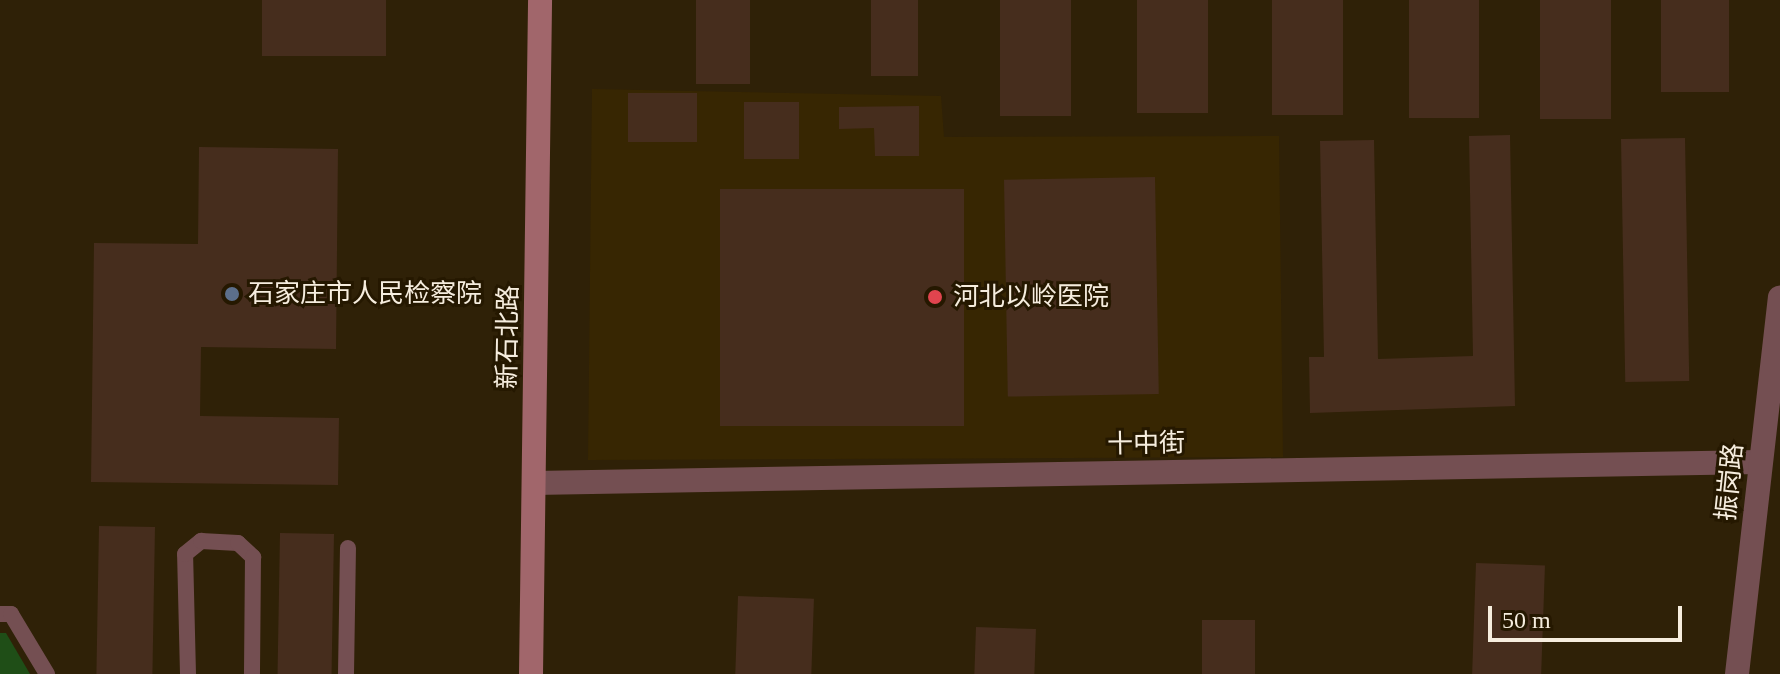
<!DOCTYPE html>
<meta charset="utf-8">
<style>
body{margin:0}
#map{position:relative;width:1780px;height:674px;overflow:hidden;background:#2f2107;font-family:"Times New Roman","Noto Sans SC",serif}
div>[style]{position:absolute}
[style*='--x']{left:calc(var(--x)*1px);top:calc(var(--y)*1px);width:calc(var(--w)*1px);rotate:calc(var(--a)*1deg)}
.built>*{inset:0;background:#372602}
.green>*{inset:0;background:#1f4e17}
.building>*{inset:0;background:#462d1d;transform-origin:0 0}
.lane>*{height:16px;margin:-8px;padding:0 8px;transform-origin:8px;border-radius:8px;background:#744f52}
.street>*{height:24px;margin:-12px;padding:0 12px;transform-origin:12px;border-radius:12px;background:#744f52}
.secondary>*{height:24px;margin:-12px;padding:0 12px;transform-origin:12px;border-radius:12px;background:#a1666b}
.dots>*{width:22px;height:22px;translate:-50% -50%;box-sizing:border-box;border:4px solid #251800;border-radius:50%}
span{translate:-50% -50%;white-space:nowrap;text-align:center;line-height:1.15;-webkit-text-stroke:6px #251800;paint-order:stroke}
.poi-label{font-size:26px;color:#f6edde}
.left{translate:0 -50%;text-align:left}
.street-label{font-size:26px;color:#f6edde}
.scale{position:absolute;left:1488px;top:606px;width:194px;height:36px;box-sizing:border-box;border:4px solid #f6edde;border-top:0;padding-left:10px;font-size:24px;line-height:28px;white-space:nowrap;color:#f6edde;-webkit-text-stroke:6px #251800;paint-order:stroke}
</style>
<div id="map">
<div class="built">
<div style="clip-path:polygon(592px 89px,941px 96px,944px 137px,1279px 136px,1283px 457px,588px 460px)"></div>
</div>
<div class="green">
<div style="clip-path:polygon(0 633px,6px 633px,30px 674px,0 674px)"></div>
</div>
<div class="building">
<div style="left:262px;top:0;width:124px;height:56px"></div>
<div style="left:696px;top:0;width:54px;height:84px"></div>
<div style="left:871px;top:0;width:47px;height:76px"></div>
<div style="left:1000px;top:0;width:71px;height:116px"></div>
<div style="left:1137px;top:0;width:71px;height:113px"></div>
<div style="left:1272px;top:0;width:71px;height:115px"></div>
<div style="left:1409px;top:0;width:70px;height:118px"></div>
<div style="left:1540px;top:0;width:71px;height:119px"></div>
<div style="left:1661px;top:0;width:68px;height:92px"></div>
<div style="left:628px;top:93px;width:69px;height:49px"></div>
<div style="left:744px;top:102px;width:55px;height:57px"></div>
<div style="clip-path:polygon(919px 106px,919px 156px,875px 156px,874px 128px,839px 129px,839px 107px)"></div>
<div style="clip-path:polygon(1510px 135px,1515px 406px,1310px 413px,1309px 357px,1324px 357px,1320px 141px,1374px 140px,1378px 359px,1473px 356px,1469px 136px)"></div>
<div style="left:1685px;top:138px;width:243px;height:64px;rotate:89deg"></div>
<div style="clip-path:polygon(199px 147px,338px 149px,336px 349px,201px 347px,200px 416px,339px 418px,338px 485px,91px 482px,94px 243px,198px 244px)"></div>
<div style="left:1155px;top:177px;width:217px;height:151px;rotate:89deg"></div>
<div style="left:720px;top:189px;width:244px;height:237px"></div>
<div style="left:99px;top:526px;width:56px;height:148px;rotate:1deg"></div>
<div style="left:280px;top:533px;width:54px;height:141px;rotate:1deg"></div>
<div style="left:1476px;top:563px;width:69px;height:111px;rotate:2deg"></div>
<div style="left:738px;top:596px;width:76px;height:78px;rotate:2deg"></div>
<div style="left:1202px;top:620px;width:53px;height:54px"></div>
<div style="left:976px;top:627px;width:60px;height:47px;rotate:2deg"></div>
</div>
<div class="lane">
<div style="--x:0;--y:614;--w:11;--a:0"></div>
<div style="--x:11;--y:614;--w:70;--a:59"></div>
<div style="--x:188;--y:674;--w:120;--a:-91.4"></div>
<div style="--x:185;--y:554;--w:21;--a:-39"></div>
<div style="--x:201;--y:541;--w:37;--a:3"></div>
<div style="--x:238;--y:543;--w:21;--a:43"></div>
<div style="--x:253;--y:557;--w:117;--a:90.5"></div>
<div style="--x:346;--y:674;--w:126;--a:-89.1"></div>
</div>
<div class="street">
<div style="--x:534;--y:483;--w:1226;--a:-0.98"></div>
<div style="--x:1737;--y:674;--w:379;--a:-83.5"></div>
</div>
<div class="secondary">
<div style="--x:531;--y:674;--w:674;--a:-89.23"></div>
</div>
<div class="dots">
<div style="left:232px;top:294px;background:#5c6f8a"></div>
<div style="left:935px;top:297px;background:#e0444e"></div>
</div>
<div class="poi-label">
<span class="left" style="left:248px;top:294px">石家庄市人民检察院</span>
<span class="left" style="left:953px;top:297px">河北以岭医院</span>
</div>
<div class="street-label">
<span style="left:508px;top:337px;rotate:-89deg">新石北路</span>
<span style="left:1146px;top:444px;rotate:-1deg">十中街</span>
<span style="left:1730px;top:482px;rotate:-84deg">振岗路</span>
</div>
<div class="scale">50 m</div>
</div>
